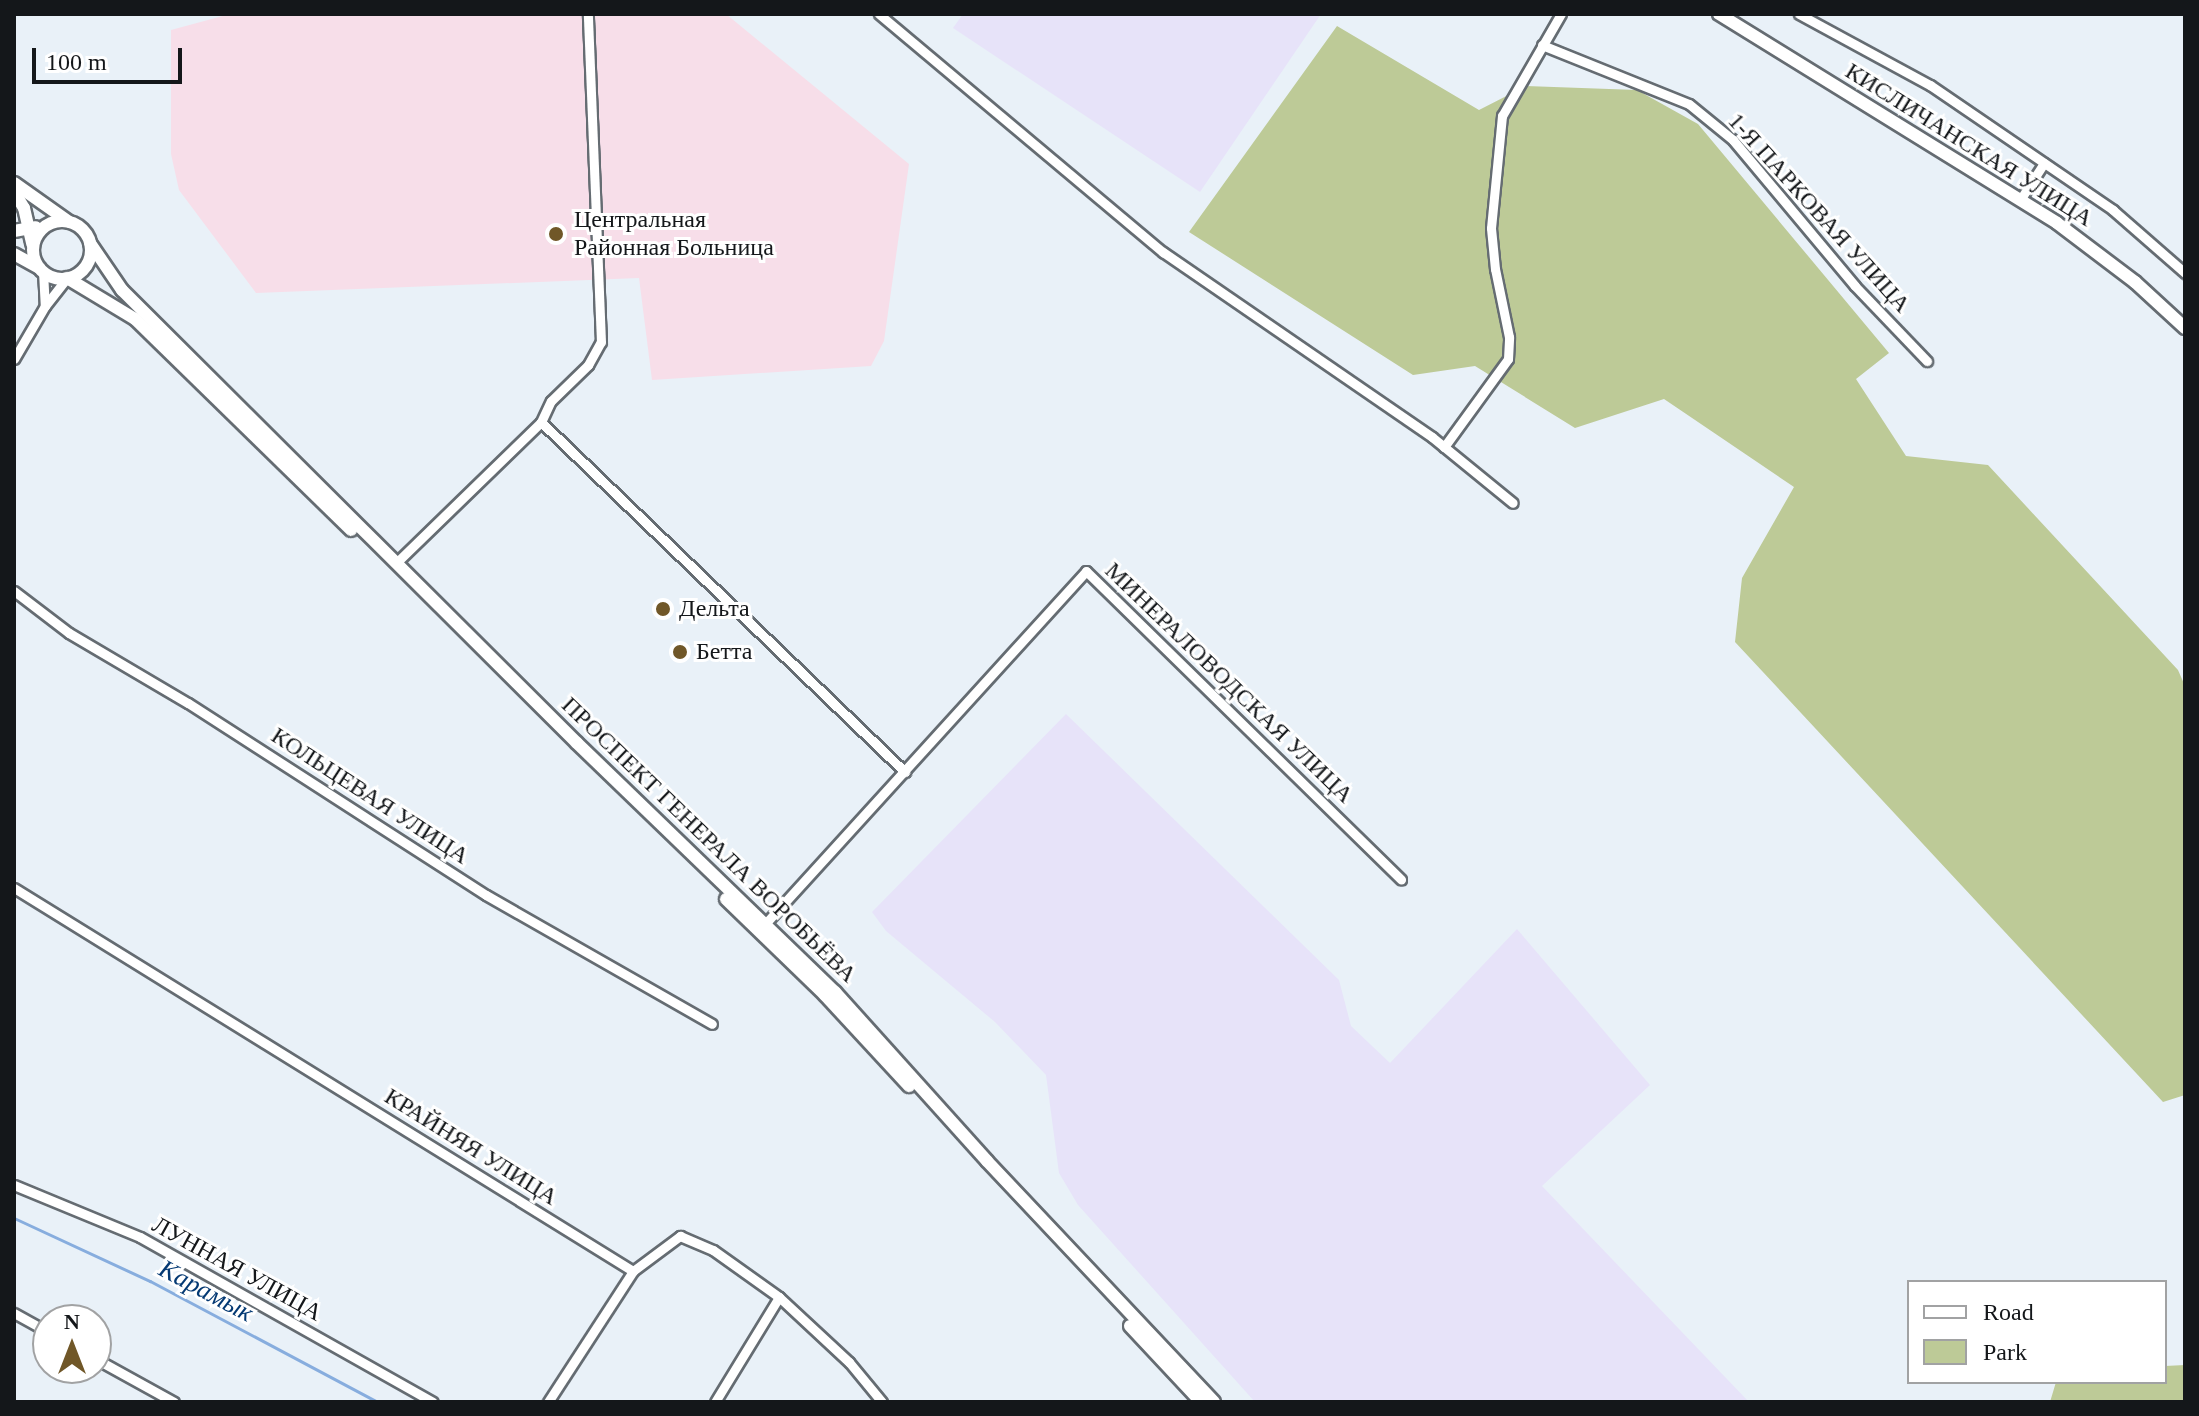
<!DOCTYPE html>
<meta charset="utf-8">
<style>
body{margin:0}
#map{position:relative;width:2199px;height:1416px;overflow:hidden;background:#e9f1f8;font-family:Georgia,serif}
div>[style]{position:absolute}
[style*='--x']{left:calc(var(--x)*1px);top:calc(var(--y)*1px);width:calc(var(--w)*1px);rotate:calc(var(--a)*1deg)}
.industrial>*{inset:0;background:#e7e3f9}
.medical>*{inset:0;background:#f7dee9}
.green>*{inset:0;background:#bdca97}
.stream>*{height:3px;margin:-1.5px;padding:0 1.5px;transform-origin:1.5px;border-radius:1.5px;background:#87adde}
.roads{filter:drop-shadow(2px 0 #656c72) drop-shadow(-2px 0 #656c72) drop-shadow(0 2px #656c72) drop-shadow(0 -2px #656c72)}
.street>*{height:9px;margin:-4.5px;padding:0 4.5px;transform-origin:4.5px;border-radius:4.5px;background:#fff}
.secondary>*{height:12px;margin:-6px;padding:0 6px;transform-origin:6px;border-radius:6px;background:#fff}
.secondary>.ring{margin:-6px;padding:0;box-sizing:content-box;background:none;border:12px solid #fff;border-radius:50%}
.dots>*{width:22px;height:22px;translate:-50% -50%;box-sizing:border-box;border:4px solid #fff;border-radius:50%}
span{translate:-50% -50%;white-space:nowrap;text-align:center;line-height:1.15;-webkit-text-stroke:6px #fff;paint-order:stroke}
.street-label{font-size:24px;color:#14171a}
.poi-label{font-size:24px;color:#14171a}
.left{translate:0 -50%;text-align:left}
.water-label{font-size:26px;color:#043973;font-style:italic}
.frame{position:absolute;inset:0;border:16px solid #14171a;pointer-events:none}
.legend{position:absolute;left:1907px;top:1280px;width:260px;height:104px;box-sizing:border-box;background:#fff;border:2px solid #a1a2a3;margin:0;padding:10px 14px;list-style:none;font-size:24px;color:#14171a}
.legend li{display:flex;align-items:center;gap:16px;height:40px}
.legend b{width:40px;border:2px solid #a1a2a3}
.north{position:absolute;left:32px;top:1304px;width:80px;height:80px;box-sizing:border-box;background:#fff;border:2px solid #a1a2a3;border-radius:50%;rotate:0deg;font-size:22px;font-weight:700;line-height:32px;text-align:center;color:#14171a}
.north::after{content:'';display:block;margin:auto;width:28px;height:36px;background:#705728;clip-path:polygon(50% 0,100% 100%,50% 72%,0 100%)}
.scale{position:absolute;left:32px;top:48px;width:150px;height:36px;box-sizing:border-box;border:4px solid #14171a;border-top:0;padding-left:10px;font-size:24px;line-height:28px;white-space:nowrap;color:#14171a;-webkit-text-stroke:6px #fff;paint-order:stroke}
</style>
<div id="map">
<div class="industrial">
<div style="clip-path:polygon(963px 14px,1321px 14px,1200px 192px,953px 28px)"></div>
<div style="clip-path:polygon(1066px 714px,1339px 980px,1351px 1026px,1390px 1063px,1517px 929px,1650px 1085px,1542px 1186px,1749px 1402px,1255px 1402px,1078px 1205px,1059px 1173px,1046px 1075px,995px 1022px,886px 931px,872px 912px)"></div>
</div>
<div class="medical">
<div style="clip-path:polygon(230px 14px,726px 14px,909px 164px,884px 341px,871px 366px,652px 380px,639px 278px,256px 293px,179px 190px,171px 154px,171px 30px)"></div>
</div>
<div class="green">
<div style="clip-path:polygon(1337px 26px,1479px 110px,1526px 86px,1637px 90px,1698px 124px,1889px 353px,1856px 379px,1906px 456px,1988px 465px,2178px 670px,2185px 686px,2185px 1095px,2163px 1102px,1735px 642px,1742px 578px,1794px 487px,1664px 399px,1575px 428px,1475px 366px,1413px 375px,1189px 232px)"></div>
<div style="clip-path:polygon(2185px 1365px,2185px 1402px,2050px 1402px,2056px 1382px,2165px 1382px,2165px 1366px)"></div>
</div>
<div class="stream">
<div style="--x:14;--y:1218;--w:150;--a:24.9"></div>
<div style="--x:150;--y:1281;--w:258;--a:28"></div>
</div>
<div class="roads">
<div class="street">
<div style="--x:879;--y:14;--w:371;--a:40"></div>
<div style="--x:1163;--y:252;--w:326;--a:34.5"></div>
<div style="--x:1432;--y:437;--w:104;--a:39.2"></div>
<div style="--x:1799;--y:14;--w:149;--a:28.5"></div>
<div style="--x:1930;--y:85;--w:222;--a:34.3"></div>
<div style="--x:2113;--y:210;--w:96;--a:41.2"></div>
<div style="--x:1542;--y:45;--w:158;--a:21.9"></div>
<div style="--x:1689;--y:104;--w:57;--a:39.3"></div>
<div style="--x:1733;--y:140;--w:190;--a:50.1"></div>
<div style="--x:1855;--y:286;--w:104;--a:46.2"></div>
<div style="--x:2020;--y:200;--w:44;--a:-57"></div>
<div style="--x:43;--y:271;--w:35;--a:87"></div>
<div style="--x:14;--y:359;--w:61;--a:-59.7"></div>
<div style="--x:45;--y:306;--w:36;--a:-52"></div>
<div style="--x:541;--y:422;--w:505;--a:43.88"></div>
<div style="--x:1444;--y:447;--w:109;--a:-54"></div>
<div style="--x:1508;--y:359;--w:22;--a:-87"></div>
<div style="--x:1509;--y:337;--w:69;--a:-101.6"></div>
<div style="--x:1495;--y:269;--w:41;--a:-95.6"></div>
<div style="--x:1491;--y:228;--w:113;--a:-84.4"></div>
<div style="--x:1502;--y:116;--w:118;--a:-60"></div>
<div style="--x:396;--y:563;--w:202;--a:-44.2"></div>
<div style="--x:541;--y:422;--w:23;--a:-65"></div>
<div style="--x:551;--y:401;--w:52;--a:-44.2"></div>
<div style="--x:588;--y:365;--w:26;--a:-61"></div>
<div style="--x:601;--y:342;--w:328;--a:-92.3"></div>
<div style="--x:14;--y:591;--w:69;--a:37.4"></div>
<div style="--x:69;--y:633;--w:138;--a:30.5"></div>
<div style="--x:188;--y:703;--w:354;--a:32.8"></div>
<div style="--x:486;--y:895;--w:260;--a:29.7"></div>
<div style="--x:14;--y:888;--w:728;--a:31.75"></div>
<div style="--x:633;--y:1271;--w:59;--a:-36.7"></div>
<div style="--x:680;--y:1236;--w:36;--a:23"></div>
<div style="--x:713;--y:1250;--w:81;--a:35.5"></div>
<div style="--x:779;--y:1297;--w:96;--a:42.9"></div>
<div style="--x:849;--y:1362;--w:52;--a:50.5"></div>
<div style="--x:765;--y:924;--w:477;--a:-47.7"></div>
<div style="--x:1086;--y:571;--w:441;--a:44.4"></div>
<div style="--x:14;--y:1185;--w:136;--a:22.4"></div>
<div style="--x:140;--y:1237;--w:336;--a:29.4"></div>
<div style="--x:14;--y:1313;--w:39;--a:29"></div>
<div style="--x:96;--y:1359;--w:89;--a:28.9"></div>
<div style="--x:548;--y:1402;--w:156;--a:-57"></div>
<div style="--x:715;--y:1402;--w:123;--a:-58.6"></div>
</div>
<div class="secondary">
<div style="--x:1719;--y:14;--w:397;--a:31.7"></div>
<div style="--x:2057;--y:223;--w:98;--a:37.1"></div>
<div style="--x:2135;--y:282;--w:68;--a:42.6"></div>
<div style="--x:14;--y:183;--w:67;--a:35.3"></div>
<div style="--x:14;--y:192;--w:19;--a:58"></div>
<div style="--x:24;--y:208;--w:37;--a:77"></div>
<div class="ring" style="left:33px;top:221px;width:46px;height:46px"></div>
<div style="--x:14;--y:231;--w:22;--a:-10"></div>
<div style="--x:90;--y:243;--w:57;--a:55.8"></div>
<div style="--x:122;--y:290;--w:642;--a:44.87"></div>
<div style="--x:577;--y:743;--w:359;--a:44"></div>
<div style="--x:835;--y:992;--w:227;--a:48"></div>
<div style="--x:987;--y:1161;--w:331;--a:46.7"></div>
<div style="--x:14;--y:254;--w:29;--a:29"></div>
<div style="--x:67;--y:278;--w:79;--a:31.1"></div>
<div style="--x:135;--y:319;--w:302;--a:44.3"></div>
<div style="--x:726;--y:899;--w:138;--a:44.1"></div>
<div style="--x:825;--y:995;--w:124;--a:47.3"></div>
<div style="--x:1130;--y:1326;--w:104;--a:46.9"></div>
</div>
</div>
<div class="dots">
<div style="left:556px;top:234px;background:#705728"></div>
<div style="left:663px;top:609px;background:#705728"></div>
<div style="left:680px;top:652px;background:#705728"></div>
</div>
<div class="street-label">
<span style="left:1969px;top:145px;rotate:32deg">КИСЛИЧАНСКАЯ УЛИЦА</span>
<span style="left:1819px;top:213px;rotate:48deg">1-Я ПАРКОВАЯ УЛИЦА</span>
<span style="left:1229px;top:683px;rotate:44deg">МИНЕРАЛОВОДСКАЯ УЛИЦА</span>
<span style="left:370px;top:796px;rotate:33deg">КОЛЬЦЕВАЯ УЛИЦА</span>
<span style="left:709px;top:840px;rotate:44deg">ПРОСПЕКТ ГЕНЕРАЛА ВОРОБЬЁВА</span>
<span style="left:471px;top:1147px;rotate:32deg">КРАЙНЯЯ УЛИЦА</span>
<span style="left:237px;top:1269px;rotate:29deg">ЛУННАЯ УЛИЦА</span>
</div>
<div class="poi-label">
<span class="left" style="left:574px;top:234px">Центральная<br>Районная Больница</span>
<span class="left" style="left:679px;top:609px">Дельта</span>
<span class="left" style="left:696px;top:652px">Бетта</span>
</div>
<div class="water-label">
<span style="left:206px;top:1291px;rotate:28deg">Карамык</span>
</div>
<div class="frame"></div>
<ul class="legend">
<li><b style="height:10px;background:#fff"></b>Road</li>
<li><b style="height:22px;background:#bdca97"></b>Park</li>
</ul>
<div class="north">N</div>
<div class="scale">100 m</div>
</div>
